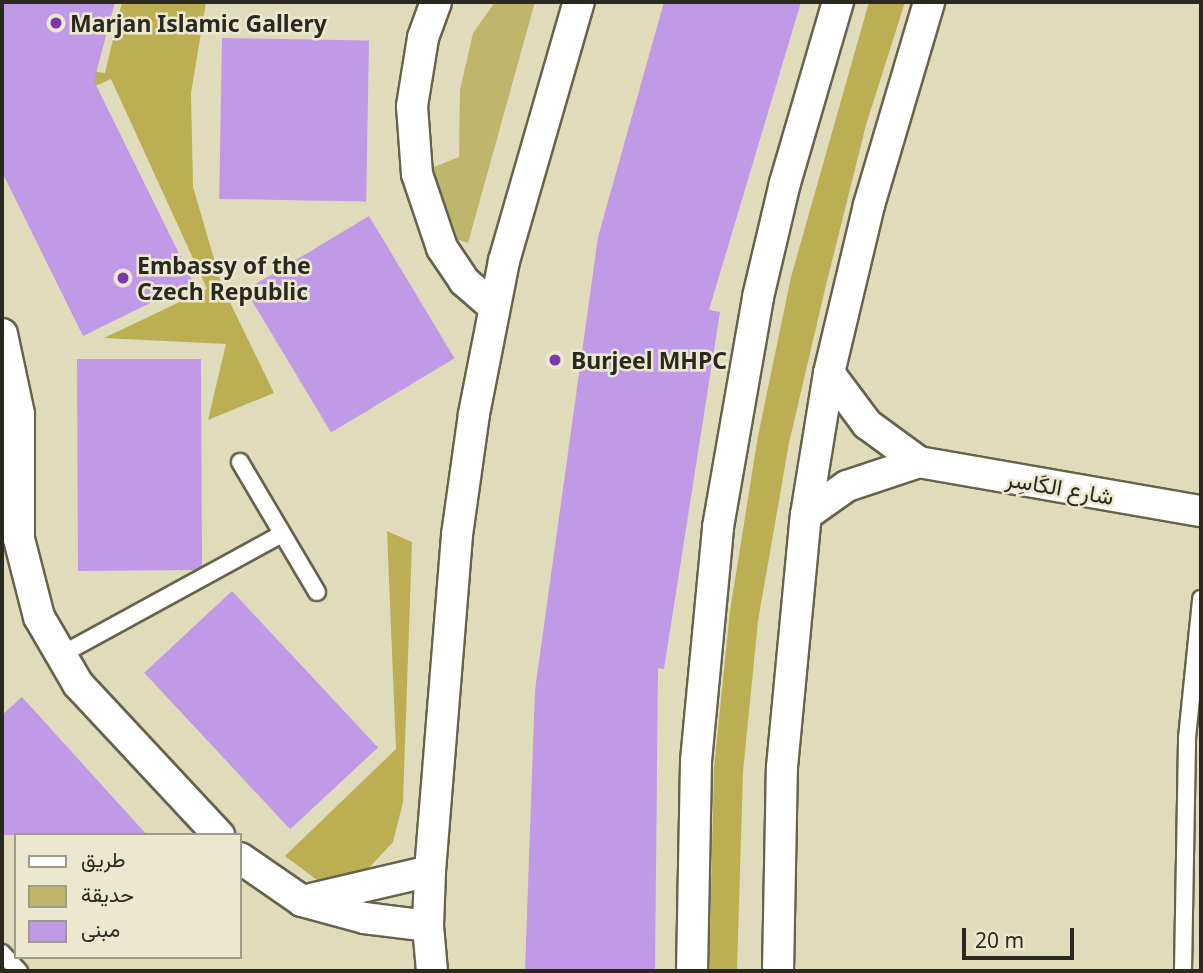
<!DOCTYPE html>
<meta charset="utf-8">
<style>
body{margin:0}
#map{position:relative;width:1203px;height:973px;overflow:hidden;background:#ebe8cf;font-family:"Noto Sans",Vazirmatn,sans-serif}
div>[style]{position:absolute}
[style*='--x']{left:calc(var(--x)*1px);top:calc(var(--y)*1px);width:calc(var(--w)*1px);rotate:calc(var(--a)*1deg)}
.built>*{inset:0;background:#e0dbbb}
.green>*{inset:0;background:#c0b66b}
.forest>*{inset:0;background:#bcaf53}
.building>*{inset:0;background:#c09ae6;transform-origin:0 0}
.roads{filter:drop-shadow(2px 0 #66634d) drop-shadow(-2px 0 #66634d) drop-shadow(0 2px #66634d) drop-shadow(0 -2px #66634d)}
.service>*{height:16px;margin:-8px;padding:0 8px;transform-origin:8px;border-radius:8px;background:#fff}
.minor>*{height:30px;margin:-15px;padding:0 15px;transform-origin:15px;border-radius:15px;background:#fff}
.dots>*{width:19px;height:19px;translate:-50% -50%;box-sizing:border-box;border:4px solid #ebe8cf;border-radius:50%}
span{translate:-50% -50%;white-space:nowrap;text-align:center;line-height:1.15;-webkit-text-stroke:5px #ebe8cf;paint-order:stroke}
.poi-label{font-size:23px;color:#2a291f;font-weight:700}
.left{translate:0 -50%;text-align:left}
.street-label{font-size:23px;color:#2a291f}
.frame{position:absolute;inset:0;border:4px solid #2a291f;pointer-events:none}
.legend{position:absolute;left:14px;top:833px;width:228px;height:126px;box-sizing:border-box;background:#ebe8cf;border:2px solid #9e9c89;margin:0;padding:9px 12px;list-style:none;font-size:21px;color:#2a291f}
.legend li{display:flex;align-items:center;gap:14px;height:35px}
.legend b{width:35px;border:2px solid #9e9c89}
.scale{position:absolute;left:962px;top:928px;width:112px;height:32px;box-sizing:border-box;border:4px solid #2a291f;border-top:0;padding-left:9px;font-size:21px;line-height:24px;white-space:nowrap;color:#2a291f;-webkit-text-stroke:5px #ebe8cf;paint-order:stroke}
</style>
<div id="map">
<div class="built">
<div style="clip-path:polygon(evenodd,2px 2px,1201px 2px,1201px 971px,2px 971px,2px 2px,16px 835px,240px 835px,240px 957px,16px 957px,16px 835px)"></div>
</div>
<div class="green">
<div style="clip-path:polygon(495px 2px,535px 2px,468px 243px,443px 235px,429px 169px,459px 157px,460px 90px,473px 33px)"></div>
</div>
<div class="forest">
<div style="clip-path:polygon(122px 2px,206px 2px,191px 93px,193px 187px,222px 286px,274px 393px,208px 420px,226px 344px,104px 338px,207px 289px,111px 79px,46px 108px,46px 64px,105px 73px)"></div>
<div style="clip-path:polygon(869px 2px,905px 2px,866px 125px,826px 285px,789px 443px,758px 621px,743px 772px,737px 971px,709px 971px,714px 768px,730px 611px,758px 436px,791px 277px)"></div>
<div style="clip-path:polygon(387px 531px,412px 542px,403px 802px,393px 842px,365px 872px,321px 883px,285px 856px,396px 749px)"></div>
</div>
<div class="building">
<div style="clip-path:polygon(2px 2px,115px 2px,94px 81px,193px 282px,83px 336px,2px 172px)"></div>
<div style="clip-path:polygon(664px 2px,801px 2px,709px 310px,720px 312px,664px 669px,658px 668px,655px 971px,525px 971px,535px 690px,598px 237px)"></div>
<div style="left:222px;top:38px;width:147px;height:161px;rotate:1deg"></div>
<div style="left:369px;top:216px;width:166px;height:144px;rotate:59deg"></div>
<div style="clip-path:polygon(77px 359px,201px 359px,202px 566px,194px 570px,78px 571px)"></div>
<div style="left:232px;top:591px;width:214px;height:120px;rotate:47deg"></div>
<div style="clip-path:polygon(22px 697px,147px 835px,2px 835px,2px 715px)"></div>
</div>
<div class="roads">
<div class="service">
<div style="--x:240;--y:462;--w:151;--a:59.4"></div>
<div style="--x:59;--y:656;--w:254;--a:-28.7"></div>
<div style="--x:2;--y:953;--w:25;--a:47"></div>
<div style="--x:1183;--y:971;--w:233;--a:-89"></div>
<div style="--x:1187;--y:738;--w:140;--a:-84.2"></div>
</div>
<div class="minor">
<div style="--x:436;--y:2;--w:38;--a:110"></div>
<div style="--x:423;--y:38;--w:69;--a:99.2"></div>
<div style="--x:412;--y:106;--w:68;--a:85.8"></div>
<div style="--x:417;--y:174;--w:78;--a:71.3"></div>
<div style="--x:442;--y:248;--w:40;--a:56"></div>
<div style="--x:464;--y:281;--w:40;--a:41"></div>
<div style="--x:2;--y:334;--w:82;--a:78"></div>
<div style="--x:19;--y:414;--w:125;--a:90"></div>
<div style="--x:19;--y:539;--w:81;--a:75.6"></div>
<div style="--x:39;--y:617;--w:78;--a:59.8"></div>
<div style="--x:78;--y:684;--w:207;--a:47"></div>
<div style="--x:829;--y:373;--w:64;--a:53.3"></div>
<div style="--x:867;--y:424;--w:64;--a:36.2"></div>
<div style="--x:806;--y:515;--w:50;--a:-35.3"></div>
<div style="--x:847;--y:486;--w:76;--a:-18.4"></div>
<div style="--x:919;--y:462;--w:286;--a:9.9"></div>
<div style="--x:240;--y:858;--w:75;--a:34.7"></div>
<div style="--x:302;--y:901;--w:64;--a:15.3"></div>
<div style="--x:364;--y:918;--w:64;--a:7.1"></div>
<div style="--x:302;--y:901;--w:131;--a:-13.2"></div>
<div style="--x:432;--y:971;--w:45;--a:-95.1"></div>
<div style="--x:428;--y:926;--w:55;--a:-87.9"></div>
<div style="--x:430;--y:871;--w:337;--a:-85.4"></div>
<div style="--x:457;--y:535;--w:122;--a:-82"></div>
<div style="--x:474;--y:414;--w:156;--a:-78.9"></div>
<div style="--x:504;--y:261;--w:270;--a:-73.9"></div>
<div style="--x:692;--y:971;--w:210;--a:-88.9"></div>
<div style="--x:696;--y:761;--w:235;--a:-84.6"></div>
<div style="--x:718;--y:527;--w:233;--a:-80.1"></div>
<div style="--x:758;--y:297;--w:117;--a:-76.7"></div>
<div style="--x:785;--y:183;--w:189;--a:-73.7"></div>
<div style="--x:778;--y:971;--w:204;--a:-88.9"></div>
<div style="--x:782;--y:767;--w:253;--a:-84.6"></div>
<div style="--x:806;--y:515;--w:144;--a:-80.8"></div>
<div style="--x:829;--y:373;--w:173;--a:-76.6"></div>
<div style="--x:869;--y:205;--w:212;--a:-73.5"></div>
</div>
</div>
<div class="dots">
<div style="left:56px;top:23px;background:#7a38ad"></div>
<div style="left:123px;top:278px;background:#7a38ad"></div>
<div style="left:555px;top:360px;background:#7a38ad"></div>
</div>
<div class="poi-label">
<span class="left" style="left:70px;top:23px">Marjan Islamic Gallery</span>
<span class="left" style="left:137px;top:278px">Embassy of the<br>Czech Republic</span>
<span class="left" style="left:571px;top:360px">Burjeel MHPC</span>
</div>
<div class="street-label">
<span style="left:1060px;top:487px;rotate:10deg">شارع الكَاسِر</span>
</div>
<div class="frame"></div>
<ul class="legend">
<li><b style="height:9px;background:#fff"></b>طريق</li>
<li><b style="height:19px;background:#c0b66b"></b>حديقة</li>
<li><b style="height:19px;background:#c09ae6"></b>مبنى</li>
</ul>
<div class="scale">20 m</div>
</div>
